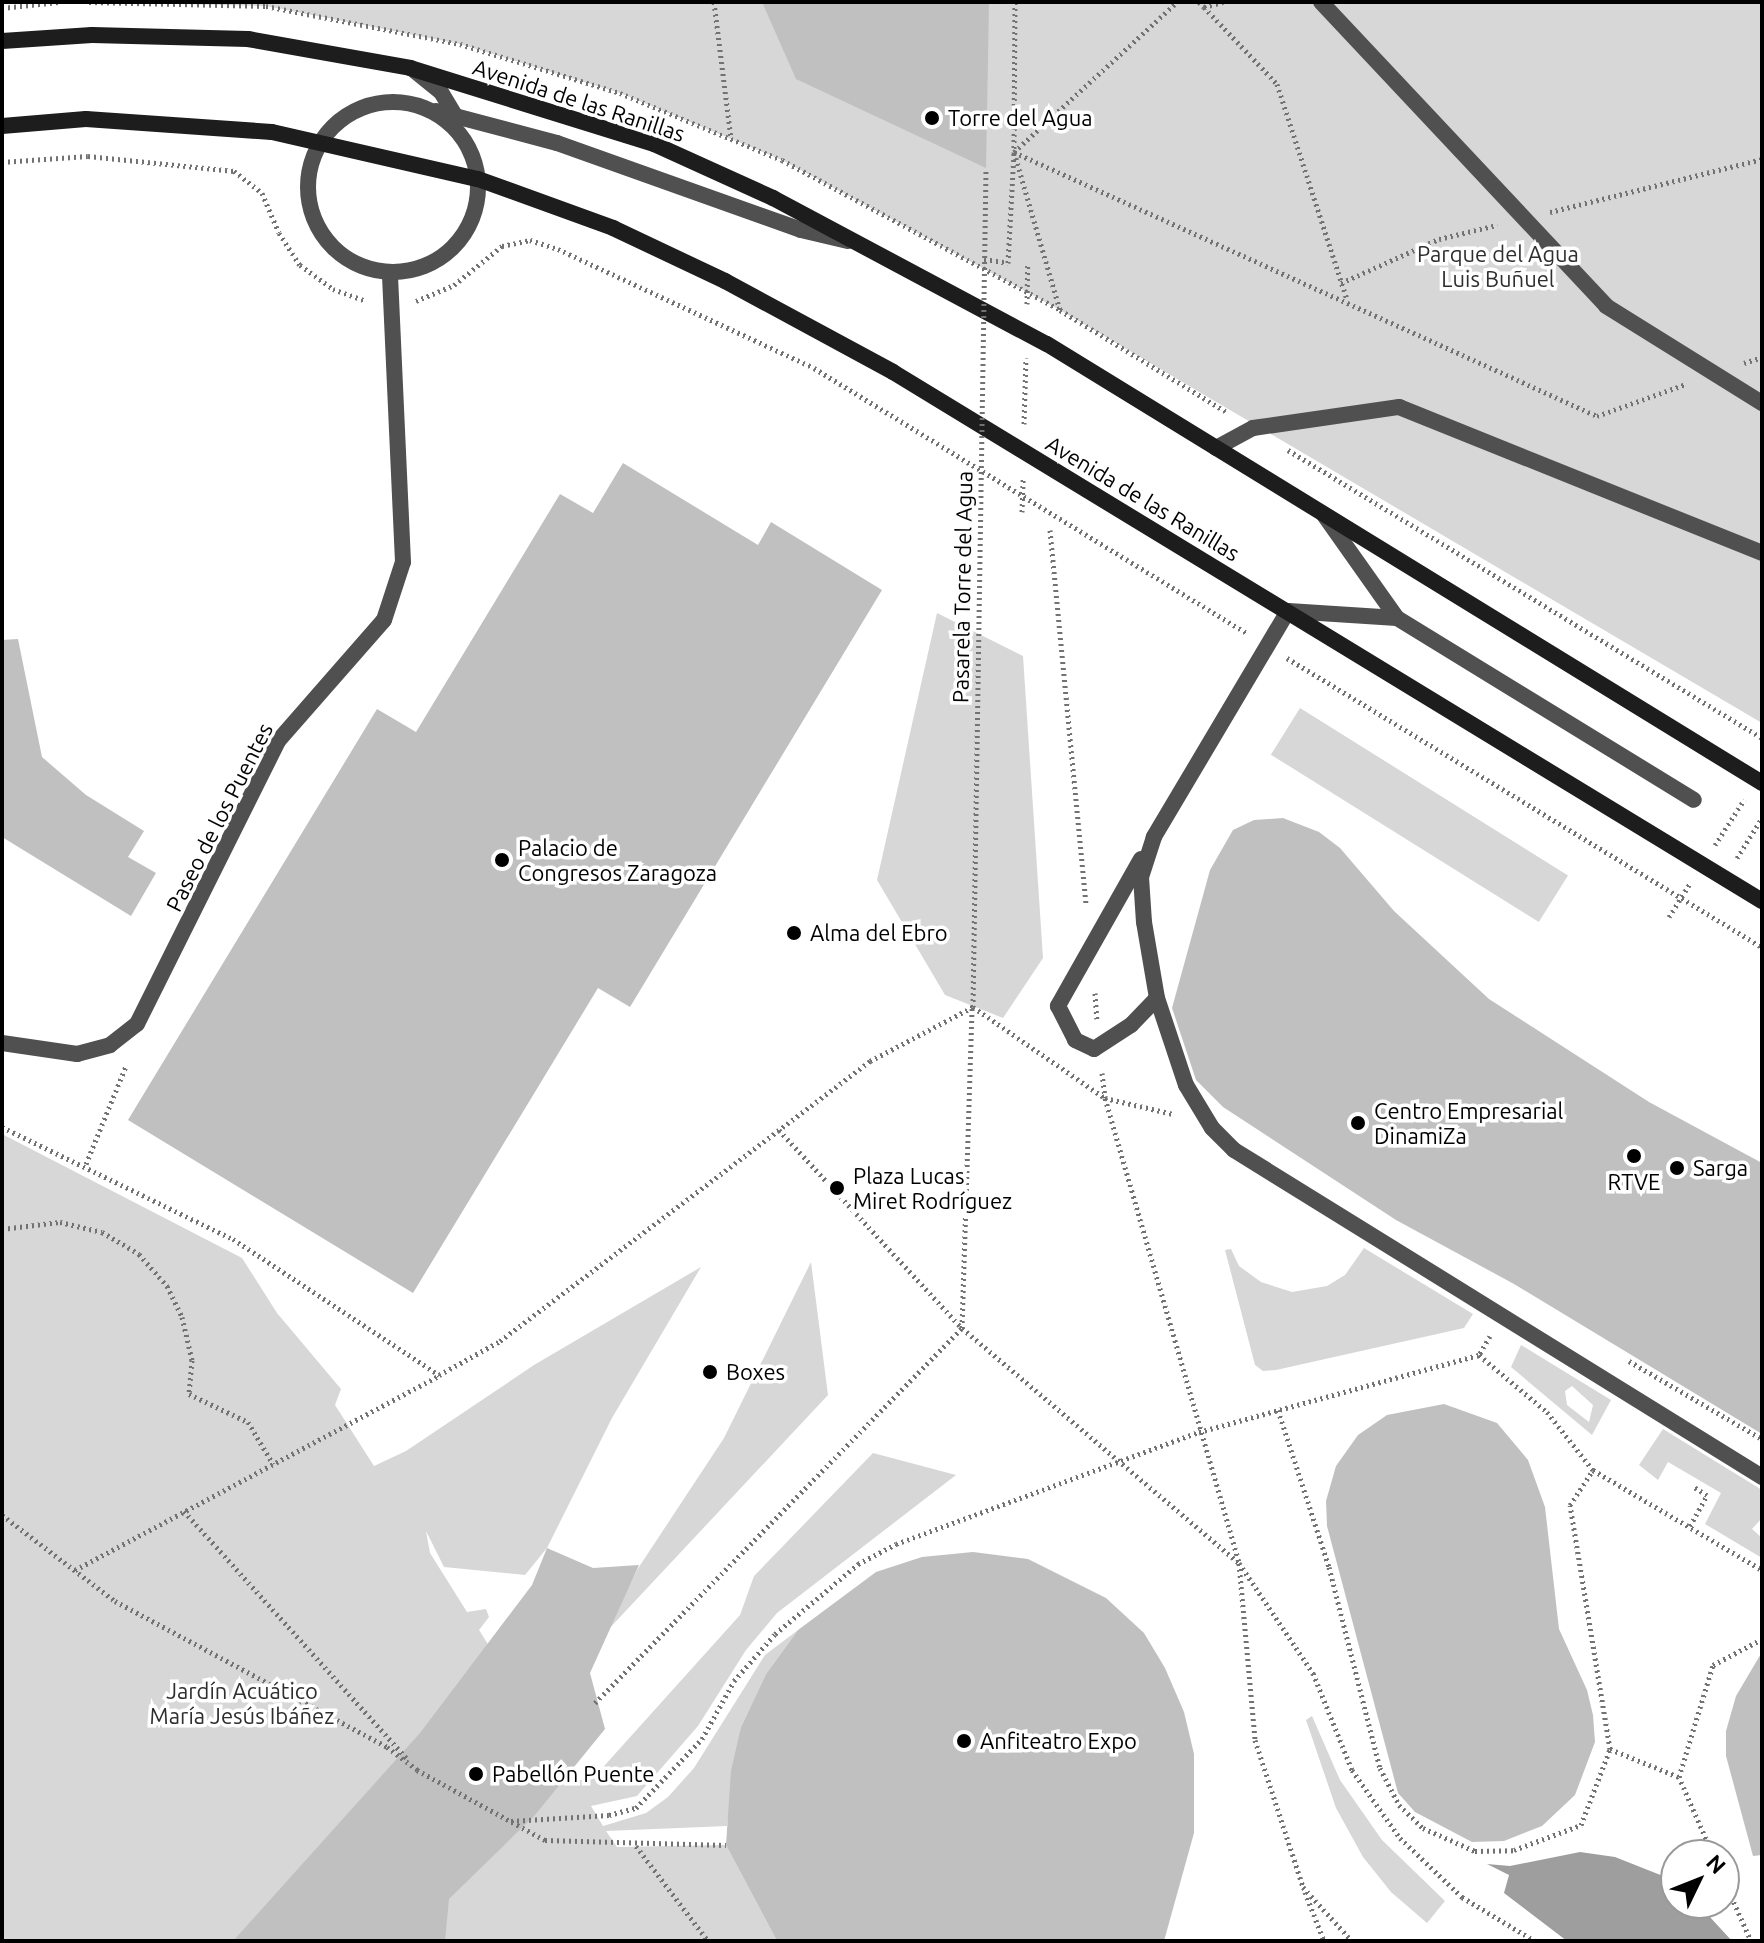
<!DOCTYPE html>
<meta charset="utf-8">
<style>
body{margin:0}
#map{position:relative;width:1764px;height:1943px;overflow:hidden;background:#fff;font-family:Ubuntu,sans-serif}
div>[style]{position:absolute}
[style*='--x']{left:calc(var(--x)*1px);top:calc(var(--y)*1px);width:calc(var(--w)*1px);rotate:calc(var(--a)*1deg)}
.green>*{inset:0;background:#d7d7d7;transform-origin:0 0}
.water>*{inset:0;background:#9e9e9e}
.building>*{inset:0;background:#c0c0c0}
.path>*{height:5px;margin-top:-2.5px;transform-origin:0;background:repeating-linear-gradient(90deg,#727272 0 2px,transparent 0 6px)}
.lane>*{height:16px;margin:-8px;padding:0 8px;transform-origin:8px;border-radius:8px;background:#505050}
.street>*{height:16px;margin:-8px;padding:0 8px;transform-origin:8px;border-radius:8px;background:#505050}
.street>.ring{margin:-8px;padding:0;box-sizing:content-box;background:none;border:16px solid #505050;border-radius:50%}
.secondary>*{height:16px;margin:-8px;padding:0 8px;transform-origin:8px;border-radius:8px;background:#1d1d1d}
.path-bridge>*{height:5px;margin-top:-2.5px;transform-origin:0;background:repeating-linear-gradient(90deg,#727272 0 2px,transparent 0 6px)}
.dots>*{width:22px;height:22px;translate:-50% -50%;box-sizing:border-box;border:4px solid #fff;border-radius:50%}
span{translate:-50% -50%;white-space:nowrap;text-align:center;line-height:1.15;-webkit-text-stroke:7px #fff;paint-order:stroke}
.street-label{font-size:22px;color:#000}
.poi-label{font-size:22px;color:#000}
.left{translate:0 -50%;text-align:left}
.park-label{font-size:22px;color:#2e2e2e}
.frame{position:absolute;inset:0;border:4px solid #000;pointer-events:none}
.north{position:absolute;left:1660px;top:1839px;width:80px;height:80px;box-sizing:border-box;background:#fff;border:2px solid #999;border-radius:50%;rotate:47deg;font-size:22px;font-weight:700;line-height:32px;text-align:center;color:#000}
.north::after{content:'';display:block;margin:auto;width:28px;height:36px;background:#000;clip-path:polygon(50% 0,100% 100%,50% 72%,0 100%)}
</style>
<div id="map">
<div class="green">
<div style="clip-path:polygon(89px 2px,1762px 2px,1762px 723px,1060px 310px,782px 160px,620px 93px,460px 44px,266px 6px)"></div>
<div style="clip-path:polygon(937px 613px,1023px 656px,1043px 958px,1003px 1018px,945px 995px,877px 880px)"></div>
<div style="left:1300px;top:708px;width:316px;height:55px;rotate:32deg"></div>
<div style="clip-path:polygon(2px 1134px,242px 1258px,277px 1313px,341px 1389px,335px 1405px,374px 1466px,406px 1451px,534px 1365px,701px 1267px,612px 1418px,547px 1548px,525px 1575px,444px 1567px,426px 1531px,430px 1553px,467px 1612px,486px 1609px,489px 1617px,479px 1630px,575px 1782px,596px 1775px,740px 1615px,754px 1576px,873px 1453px,956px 1475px,777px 1613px,746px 1650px,698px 1726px,637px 1796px,591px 1806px,603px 1826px,646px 1813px,668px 1797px,694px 1768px,765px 1655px,798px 1630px,766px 1674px,741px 1727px,727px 1826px,606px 1831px,617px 1847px,726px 1845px,777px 1941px,2px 1941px)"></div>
<div style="clip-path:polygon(1364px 1248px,1473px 1314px,1464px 1328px,1276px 1370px,1263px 1371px,1255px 1365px,1225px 1250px,1231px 1249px,1239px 1266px,1261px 1282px,1292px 1292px,1327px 1286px,1345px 1275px)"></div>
<div style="clip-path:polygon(811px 1262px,828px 1395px,606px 1632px,637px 1570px,724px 1438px)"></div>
<div style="clip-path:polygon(evenodd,1521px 1345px,1611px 1400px,1592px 1435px,1511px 1367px,1521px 1345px,1572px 1386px,1593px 1405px,1589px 1422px,1567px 1405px,1565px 1391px,1572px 1386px)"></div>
<div style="clip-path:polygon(1663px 1429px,1762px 1490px,1762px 1518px,1752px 1529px,1762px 1538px,1762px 1558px,1705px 1524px,1721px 1493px,1668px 1462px,1658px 1480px,1639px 1465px)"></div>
<div style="clip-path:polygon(1312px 1716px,1340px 1780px,1382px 1840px,1445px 1901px,1427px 1923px,1391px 1892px,1363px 1857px,1336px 1808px,1306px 1720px)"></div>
</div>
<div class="water">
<div style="clip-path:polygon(1580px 1852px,1615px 1857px,1663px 1876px,1676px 1887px,1676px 1903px,1697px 1903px,1732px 1941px,1567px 1941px,1504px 1893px,1509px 1875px,1487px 1864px,1510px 1866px)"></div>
</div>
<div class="building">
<div style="clip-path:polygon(762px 2px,989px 2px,986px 168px,796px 79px)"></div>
<div style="clip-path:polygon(623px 463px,758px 545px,771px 522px,882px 590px,630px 1007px,598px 988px,413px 1293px,128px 1120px,377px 709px,416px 732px,560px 494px,593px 513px)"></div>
<div style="clip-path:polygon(18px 639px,42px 757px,86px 795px,144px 831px,128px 857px,156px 873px,131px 916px,2px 837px,2px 640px)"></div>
<div style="clip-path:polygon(1283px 818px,1319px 832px,1340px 848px,1394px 911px,1489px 999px,1649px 1102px,1762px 1163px,1762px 1434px,1514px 1284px,1396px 1220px,1223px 1107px,1196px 1080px,1172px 1008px,1210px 870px,1233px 830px,1254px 820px)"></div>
<div style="clip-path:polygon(1444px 1404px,1497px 1423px,1528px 1460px,1545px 1507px,1559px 1629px,1587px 1690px,1593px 1715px,1595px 1742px,1575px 1795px,1542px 1826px,1504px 1841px,1472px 1842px,1415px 1812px,1398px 1793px,1327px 1526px,1326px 1501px,1336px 1466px,1358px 1435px,1387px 1415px)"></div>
<div style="clip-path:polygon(547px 1548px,593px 1568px,639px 1565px,590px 1673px,605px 1729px,535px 1815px,449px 1899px,445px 1941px,233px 1941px,420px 1733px,532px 1585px)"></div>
<div style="clip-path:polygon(973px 1552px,1028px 1559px,1106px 1598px,1144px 1633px,1165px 1668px,1184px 1712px,1194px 1754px,1194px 1833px,1164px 1941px,777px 1941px,726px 1845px,731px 1771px,741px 1727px,766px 1674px,798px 1630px,876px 1572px,922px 1557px)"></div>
<div style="clip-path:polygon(1762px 1652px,1762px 1855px,1753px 1856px,1726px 1756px,1726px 1731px,1736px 1696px)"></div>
</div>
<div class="path">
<div style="--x:89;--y:2;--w:177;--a:1.3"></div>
<div style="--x:266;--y:6;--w:198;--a:11.1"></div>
<div style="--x:460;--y:44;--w:167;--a:17"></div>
<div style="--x:620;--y:93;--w:175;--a:22.5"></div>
<div style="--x:782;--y:160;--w:316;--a:28.3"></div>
<div style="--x:1060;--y:310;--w:197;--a:31.5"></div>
<div style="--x:714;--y:2;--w:137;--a:82.9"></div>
<div style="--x:1015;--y:2;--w:150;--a:90.4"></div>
<div style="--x:1014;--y:152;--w:165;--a:73.8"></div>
<div style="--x:1199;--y:2;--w:7;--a:45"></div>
<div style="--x:1204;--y:7;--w:20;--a:-15"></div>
<div style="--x:1204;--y:7;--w:106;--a:46.5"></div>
<div style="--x:1277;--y:84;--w:227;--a:72"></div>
<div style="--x:2;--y:8;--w:57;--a:-6"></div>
<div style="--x:1014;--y:152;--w:640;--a:24.36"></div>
<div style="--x:1597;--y:416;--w:95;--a:-19.8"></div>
<div style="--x:2;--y:162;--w:86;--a:-4"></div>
<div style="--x:88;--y:156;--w:147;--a:5.9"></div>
<div style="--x:234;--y:171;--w:36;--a:38"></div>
<div style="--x:262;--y:193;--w:43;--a:67"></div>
<div style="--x:279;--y:233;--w:38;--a:57"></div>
<div style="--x:300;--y:265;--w:41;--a:36"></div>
<div style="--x:333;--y:289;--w:35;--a:20"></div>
<div style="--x:1550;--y:212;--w:219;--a:-14"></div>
<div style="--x:984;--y:259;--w:24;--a:9"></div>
<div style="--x:1008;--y:263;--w:111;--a:-86.9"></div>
<div style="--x:1014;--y:152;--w:222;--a:-42.6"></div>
<div style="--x:1341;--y:283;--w:107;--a:-24.2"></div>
<div style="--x:1439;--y:239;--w:60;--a:-13.6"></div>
<div style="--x:416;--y:301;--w:41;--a:-22.8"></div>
<div style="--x:454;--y:285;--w:62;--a:-39.1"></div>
<div style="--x:502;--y:246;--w:29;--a:-12"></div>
<div style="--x:530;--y:240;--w:29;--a:18"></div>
<div style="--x:558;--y:249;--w:282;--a:24.9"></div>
<div style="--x:814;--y:368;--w:509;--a:31.5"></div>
<div style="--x:1027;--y:304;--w:39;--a:-89"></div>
<div style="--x:1744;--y:363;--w:19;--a:-18"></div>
<div style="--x:1024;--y:424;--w:66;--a:-88.3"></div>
<div style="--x:1288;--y:450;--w:555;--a:31.28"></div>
<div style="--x:1022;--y:512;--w:34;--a:-88"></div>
<div style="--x:1050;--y:530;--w:375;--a:84.5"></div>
<div style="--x:1287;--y:658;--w:556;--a:31.32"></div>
<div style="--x:1715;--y:845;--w:54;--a:-57.2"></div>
<div style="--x:1737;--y:858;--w:47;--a:-58"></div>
<div style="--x:1669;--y:917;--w:39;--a:-58"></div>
<div style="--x:1095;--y:993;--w:26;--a:86"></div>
<div style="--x:973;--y:1007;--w:160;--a:34.6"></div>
<div style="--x:1105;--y:1098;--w:70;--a:13.2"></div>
<div style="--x:1102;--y:1073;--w:25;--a:83"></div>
<div style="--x:1105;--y:1098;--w:484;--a:73.9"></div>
<div style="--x:1239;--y:1563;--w:178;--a:84.8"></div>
<div style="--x:1255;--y:1740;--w:155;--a:71.9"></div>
<div style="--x:1303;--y:1887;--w:73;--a:47.8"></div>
<div style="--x:2;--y:1127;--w:257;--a:25.9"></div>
<div style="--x:233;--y:1239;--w:247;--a:33.4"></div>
<div style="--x:439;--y:1375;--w:70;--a:-29.1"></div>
<div style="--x:500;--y:1341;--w:464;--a:-37.1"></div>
<div style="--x:870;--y:1061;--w:116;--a:-27.7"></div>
<div style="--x:779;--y:1130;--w:270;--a:47.3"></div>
<div style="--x:962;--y:1328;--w:363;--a:40.3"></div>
<div style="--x:1239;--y:1563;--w:133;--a:56.1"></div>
<div style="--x:1313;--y:1673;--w:105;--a:68.1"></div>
<div style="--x:1352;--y:1770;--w:83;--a:54.8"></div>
<div style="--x:1400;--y:1838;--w:86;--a:43.6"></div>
<div style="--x:1462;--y:1897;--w:85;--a:31.1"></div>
<div style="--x:86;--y:1164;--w:106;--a:-67.8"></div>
<div style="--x:2;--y:1229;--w:58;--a:-6.9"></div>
<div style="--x:60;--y:1222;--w:43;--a:13.4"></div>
<div style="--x:102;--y:1232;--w:43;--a:30.7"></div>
<div style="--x:139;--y:1254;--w:43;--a:48.8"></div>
<div style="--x:167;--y:1286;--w:34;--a:64"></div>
<div style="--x:182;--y:1317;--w:44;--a:76.9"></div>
<div style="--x:192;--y:1360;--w:34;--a:95"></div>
<div style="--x:189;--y:1394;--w:65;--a:25.4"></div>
<div style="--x:248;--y:1422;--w:49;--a:59.2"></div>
<div style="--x:1490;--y:1336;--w:22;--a:120"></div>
<div style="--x:1479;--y:1355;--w:89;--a:40"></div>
<div style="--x:1547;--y:1412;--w:74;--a:51.6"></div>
<div style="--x:1593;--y:1470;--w:196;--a:30.6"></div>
<div style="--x:1629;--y:1361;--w:154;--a:30.4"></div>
<div style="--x:1278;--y:1410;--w:165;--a:72"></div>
<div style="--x:1329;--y:1567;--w:207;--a:75.8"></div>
<div style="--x:1380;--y:1768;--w:42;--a:62.8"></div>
<div style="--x:1399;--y:1805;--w:33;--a:44"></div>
<div style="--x:1423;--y:1828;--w:57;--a:23.9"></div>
<div style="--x:1475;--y:1851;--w:39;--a:-1"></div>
<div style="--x:1514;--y:1850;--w:72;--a:-20.5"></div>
<div style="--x:1581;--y:1825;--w:81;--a:-69.1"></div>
<div style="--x:1610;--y:1749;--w:247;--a:-99.3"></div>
<div style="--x:1570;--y:1505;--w:42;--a:-56.7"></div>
<div style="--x:184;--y:1511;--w:335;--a:48"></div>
<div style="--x:2;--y:1515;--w:142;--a:37.3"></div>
<div style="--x:115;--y:1601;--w:309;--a:28.2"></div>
<div style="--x:387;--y:1747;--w:38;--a:37"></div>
<div style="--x:417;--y:1770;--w:146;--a:28.7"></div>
<div style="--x:545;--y:1840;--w:181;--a:1.6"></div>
<div style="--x:1690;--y:1526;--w:35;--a:-61"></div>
<div style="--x:1707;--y:1495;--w:15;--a:-148"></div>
<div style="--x:75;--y:1570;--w:412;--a:-28.1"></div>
<div style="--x:595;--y:1703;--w:525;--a:-45.62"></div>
<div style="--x:962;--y:1328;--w:320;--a:-88.2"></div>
<div style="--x:1610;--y:1749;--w:74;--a:22.1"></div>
<div style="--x:511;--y:1821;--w:98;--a:-3.5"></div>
<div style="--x:609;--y:1815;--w:28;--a:-15"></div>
<div style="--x:636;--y:1808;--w:95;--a:-46.3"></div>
<div style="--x:702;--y:1739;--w:66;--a:-61.1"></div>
<div style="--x:734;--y:1681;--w:62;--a:-48.9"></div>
<div style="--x:775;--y:1634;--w:109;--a:-40.1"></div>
<div style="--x:858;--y:1564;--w:43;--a:-27.8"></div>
<div style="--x:896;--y:1544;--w:323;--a:-20.3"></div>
<div style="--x:1199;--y:1432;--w:290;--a:-15.4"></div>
<div style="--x:636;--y:1846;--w:119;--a:52.8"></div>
<div style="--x:1713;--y:1855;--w:85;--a:-113.6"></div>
<div style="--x:1679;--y:1777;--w:117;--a:-73.1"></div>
<div style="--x:1713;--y:1665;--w:55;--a:-28"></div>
<div style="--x:1724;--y:1880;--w:67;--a:66.1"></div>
<div style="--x:1305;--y:1892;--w:53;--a:68.8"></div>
</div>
<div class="lane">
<div style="--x:1321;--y:2;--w:417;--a:46.8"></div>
<div style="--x:1606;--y:306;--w:184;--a:31.9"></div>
<div style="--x:1216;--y:448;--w:42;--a:-28.4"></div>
<div style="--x:1253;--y:428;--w:148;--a:-8.2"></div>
<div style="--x:1399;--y:407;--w:391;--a:21.9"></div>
<div style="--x:1324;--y:515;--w:126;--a:54.7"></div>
<div style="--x:1397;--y:618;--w:348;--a:31.5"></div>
<div style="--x:1397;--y:618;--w:109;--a:-176.3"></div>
<div style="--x:1288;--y:611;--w:263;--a:120.7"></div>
<div style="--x:1154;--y:837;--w:42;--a:108"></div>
<div style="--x:1141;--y:877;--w:45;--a:86.2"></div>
<div style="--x:1144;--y:922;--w:77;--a:80.3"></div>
<div style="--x:1157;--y:998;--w:92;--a:71.6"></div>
<div style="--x:1186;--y:1085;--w:50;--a:58.8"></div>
<div style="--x:1212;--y:1128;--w:31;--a:45"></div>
<div style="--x:1234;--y:1150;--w:621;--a:31.77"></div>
<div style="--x:1141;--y:859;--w:169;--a:119.5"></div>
<div style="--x:1058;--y:1006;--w:38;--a:63"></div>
<div style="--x:1075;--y:1040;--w:21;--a:25"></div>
<div style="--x:1094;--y:1049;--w:44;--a:-33"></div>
<div style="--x:1131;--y:1025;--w:37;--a:-46"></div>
</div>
<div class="street">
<div style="--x:415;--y:71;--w:33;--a:39"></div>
<div style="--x:441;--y:92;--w:31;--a:59"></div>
<div class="ring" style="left:308px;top:102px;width:154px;height:154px"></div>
<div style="--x:436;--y:111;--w:125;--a:14.8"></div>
<div style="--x:557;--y:143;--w:259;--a:19.6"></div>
<div style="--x:801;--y:230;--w:48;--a:13.2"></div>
<div style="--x:2;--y:1043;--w:76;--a:8.3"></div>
<div style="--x:77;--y:1054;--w:34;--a:-15"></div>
<div style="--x:110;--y:1045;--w:34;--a:-38"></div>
<div style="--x:137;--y:1024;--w:316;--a:-63.5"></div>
<div style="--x:278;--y:741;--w:161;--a:-48.8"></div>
<div style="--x:384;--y:620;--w:61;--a:-71.9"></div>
<div style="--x:403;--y:562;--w:290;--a:-92.6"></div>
</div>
<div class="secondary">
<div style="--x:2;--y:41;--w:90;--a:-3.8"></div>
<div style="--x:92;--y:35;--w:156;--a:1.5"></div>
<div style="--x:248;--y:39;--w:165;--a:10.1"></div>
<div style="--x:410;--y:68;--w:256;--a:17.3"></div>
<div style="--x:654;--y:144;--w:131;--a:24.4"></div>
<div style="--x:773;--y:198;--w:310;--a:28.1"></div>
<div style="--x:1047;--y:344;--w:839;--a:31.55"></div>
<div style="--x:2;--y:126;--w:84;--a:-4.8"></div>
<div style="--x:86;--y:119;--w:186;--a:4"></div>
<div style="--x:272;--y:132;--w:211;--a:12.9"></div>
<div style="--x:478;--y:179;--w:144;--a:19.9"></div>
<div style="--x:613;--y:228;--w:124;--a:25.3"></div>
<div style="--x:725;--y:281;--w:191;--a:28.4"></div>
<div style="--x:893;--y:372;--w:1017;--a:31.33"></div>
</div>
<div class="path-bridge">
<div style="--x:973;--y:1007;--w:839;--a:-89.11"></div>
</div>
<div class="dots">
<div style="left:932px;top:118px;background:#000"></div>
<div style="left:502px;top:860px;background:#000"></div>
<div style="left:794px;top:933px;background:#000"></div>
<div style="left:1358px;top:1123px;background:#000"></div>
<div style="left:1634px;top:1156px;background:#000"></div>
<div style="left:1677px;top:1168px;background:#000"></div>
<div style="left:837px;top:1188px;background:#000"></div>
<div style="left:710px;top:1372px;background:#000"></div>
<div style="left:964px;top:1741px;background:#000"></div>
<div style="left:476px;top:1774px;background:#000"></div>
</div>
<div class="street-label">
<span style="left:579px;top:100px;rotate:18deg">Avenida de las Ranillas</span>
<span style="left:1143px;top:498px;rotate:31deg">Avenida de las Ranillas</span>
<span style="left:962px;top:587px;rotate:-89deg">Pasarela Torre del Agua</span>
<span style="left:219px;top:817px;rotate:-63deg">Paseo de los Puentes</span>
</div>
<div class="poi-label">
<span class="left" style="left:948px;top:118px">Torre del Agua</span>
<span class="left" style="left:518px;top:860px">Palacio de<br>Congresos Zaragoza</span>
<span class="left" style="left:810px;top:933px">Alma del Ebro</span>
<span class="left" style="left:1374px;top:1123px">Centro Empresarial<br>DinamiZa</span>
<span class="left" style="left:1693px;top:1168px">Sarga</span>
<span class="left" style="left:853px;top:1188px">Plaza Lucas<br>Miret Rodríguez</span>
<span style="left:1634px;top:1182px">RTVE</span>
<span class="left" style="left:726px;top:1372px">Boxes</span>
<span class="left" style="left:980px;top:1741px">Anfiteatro Expo</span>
<span class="left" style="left:492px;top:1774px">Pabellón Puente</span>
</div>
<div class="park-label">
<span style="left:1498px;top:266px">Parque del Agua<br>Luis Buñuel</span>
<span style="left:242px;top:1703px">Jardín Acuático<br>María Jesús Ibáñez</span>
</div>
<div class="frame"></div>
<div class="north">N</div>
</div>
